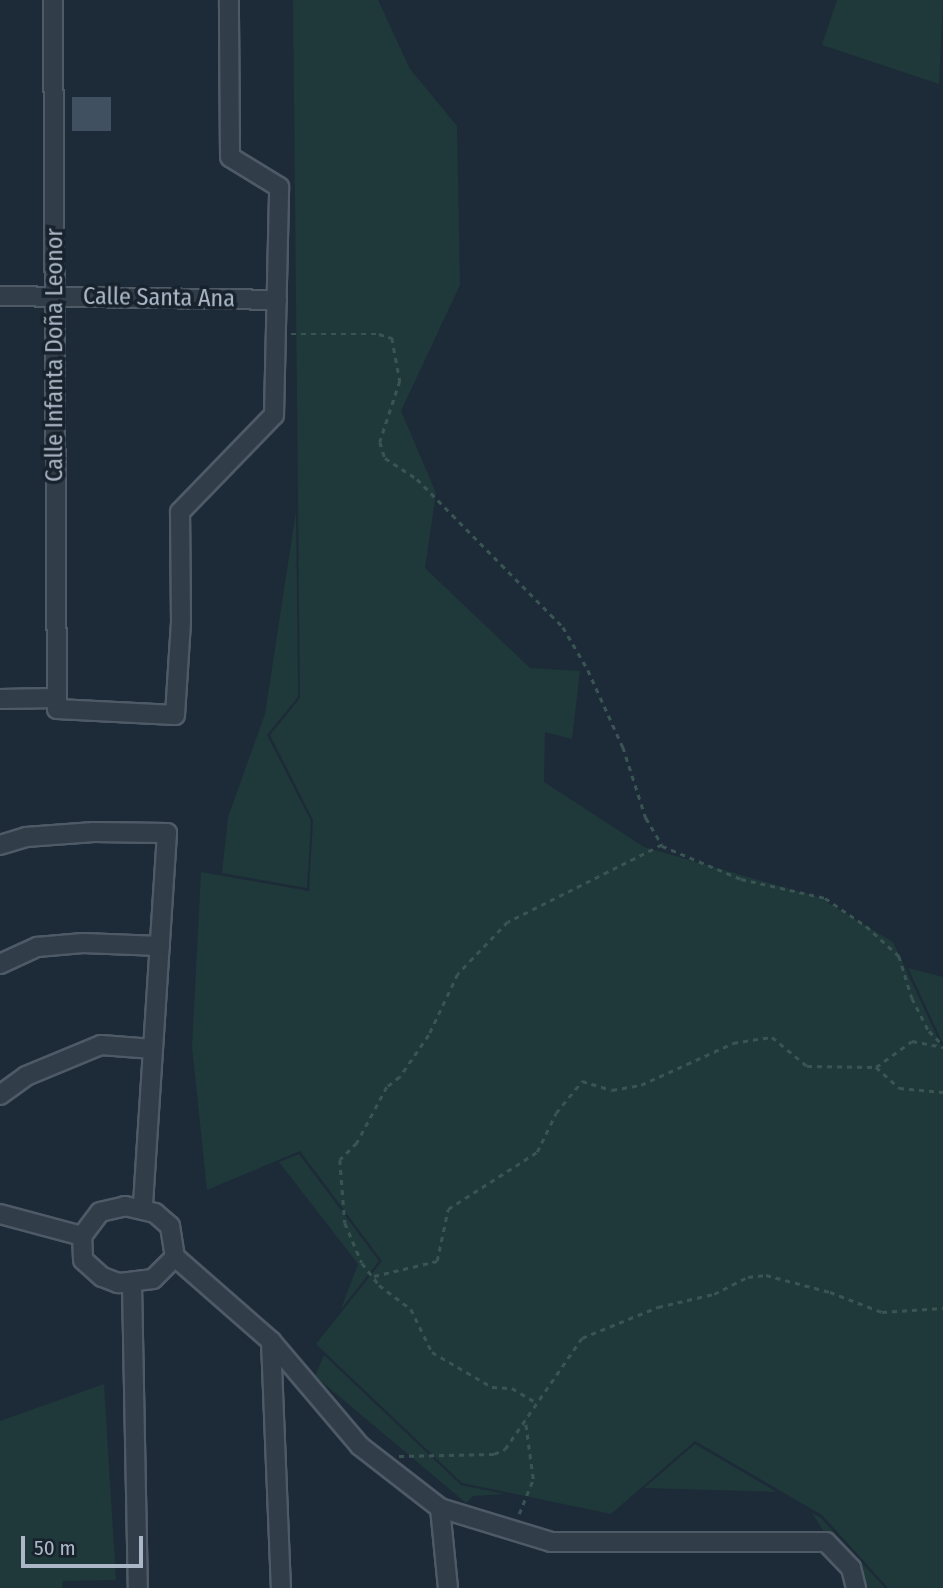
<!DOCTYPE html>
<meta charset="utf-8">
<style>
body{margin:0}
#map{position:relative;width:943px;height:1588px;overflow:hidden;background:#1d2b38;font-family:"Fira Sans Condensed",sans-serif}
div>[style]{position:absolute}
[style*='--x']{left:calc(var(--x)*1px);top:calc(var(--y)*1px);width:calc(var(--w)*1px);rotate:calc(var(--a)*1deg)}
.green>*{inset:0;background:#1f3839}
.building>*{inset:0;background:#405061;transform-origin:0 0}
.path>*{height:2.5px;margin-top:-1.25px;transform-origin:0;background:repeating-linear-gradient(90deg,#3a5454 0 5px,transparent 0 10px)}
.roads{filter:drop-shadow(2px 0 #4f5a67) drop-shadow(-2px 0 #4f5a67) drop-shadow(0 2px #4f5a67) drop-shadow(0 -2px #4f5a67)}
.street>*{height:18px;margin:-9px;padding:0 9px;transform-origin:9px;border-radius:9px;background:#313d48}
span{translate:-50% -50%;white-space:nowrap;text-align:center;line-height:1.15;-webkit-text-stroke:7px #17222d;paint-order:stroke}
.street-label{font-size:24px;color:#abb7c6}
.scale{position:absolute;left:21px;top:1536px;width:122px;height:32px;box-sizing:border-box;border:4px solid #abb7c6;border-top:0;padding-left:9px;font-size:21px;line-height:24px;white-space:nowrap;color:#abb7c6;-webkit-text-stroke:5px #17222d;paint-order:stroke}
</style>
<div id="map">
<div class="green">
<div style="clip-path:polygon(293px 0,378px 0,410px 69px,457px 126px,460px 285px,401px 411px,436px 493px,425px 568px,530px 668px,580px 671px,572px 739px,545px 732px,544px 782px,644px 847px,818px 897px,893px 942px,943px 1049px,943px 1588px,888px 1588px,822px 1515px,695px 1441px,611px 1514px,462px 1483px,316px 1344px,382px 1261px,300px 1151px,207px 1190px,192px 1047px,201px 872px,309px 891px,313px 820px,270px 735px,300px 698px)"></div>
<div style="clip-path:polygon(837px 0,943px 0,939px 84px,822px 45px)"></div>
<div style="clip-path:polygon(296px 511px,298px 697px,267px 735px,311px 821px,307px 888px,222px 873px,228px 817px,265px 714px)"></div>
<div style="clip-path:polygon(908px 968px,943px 977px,943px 1044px)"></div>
<div style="clip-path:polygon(299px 1154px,379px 1261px,341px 1309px,358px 1264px,279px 1162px)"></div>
<div style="clip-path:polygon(324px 1355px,461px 1485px,505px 1494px,473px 1496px,466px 1503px,315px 1376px)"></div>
<div style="clip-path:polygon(104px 1384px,116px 1580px,63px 1581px,62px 1588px,0 1588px,0 1421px)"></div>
<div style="clip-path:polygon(695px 1444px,777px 1492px,644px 1488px)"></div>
<div style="clip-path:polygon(812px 1513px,820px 1517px,885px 1588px,860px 1588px)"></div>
</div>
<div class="building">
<div style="left:72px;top:97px;width:39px;height:34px"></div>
</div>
<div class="path">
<div style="--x:291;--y:334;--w:88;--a:0"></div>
<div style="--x:379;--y:334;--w:14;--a:17"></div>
<div style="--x:392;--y:338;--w:44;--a:79.5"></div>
<div style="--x:400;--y:381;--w:64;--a:108.2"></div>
<div style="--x:380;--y:442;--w:17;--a:73"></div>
<div style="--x:385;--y:458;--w:38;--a:33"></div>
<div style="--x:417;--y:479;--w:208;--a:45.4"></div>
<div style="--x:563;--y:627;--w:50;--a:59.8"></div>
<div style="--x:588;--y:670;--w:85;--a:65.6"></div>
<div style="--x:623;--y:747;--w:75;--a:72.1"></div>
<div style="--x:646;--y:818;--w:31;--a:59"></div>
<div style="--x:662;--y:845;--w:172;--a:153.4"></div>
<div style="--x:508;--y:922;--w:72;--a:133.9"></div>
<div style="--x:458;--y:974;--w:68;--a:115.4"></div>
<div style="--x:429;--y:1035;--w:51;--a:124.6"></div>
<div style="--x:400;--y:1077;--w:16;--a:142"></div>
<div style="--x:387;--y:1087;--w:64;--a:118.2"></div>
<div style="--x:357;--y:1143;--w:24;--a:135"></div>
<div style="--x:340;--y:1160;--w:63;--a:85.5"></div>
<div style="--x:345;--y:1223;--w:43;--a:67"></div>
<div style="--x:362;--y:1263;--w:28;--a:52"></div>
<div style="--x:379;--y:1285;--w:40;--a:37"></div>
<div style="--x:411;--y:1309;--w:48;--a:64"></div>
<div style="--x:432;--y:1352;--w:69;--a:30.3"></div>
<div style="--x:492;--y:1387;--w:20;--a:3"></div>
<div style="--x:512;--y:1388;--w:29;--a:31"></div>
<div style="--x:662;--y:846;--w:86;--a:22.7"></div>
<div style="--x:741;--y:879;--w:86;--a:12.7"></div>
<div style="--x:825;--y:898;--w:50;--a:34.3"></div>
<div style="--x:866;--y:926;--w:45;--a:42.3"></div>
<div style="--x:899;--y:956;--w:44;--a:72.8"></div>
<div style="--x:912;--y:998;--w:37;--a:63"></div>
<div style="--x:929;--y:1031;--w:20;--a:45"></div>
<div style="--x:876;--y:1067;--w:44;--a:-35.8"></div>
<div style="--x:912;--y:1041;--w:32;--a:11"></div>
<div style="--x:374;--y:1276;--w:65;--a:-13.4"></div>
<div style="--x:437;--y:1261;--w:53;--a:-78.1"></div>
<div style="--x:448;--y:1209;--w:106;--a:-32.6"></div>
<div style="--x:537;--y:1152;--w:43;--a:-64"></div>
<div style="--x:556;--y:1113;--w:41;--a:-50.9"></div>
<div style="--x:582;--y:1081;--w:31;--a:17"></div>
<div style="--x:612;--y:1090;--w:29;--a:-10"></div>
<div style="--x:641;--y:1085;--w:101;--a:-24.5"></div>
<div style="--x:733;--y:1043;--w:39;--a:-9"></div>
<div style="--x:772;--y:1037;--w:45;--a:39.6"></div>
<div style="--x:807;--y:1066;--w:69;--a:0.8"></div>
<div style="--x:876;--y:1067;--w:31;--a:42"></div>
<div style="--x:899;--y:1088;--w:44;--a:5.2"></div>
<div style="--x:399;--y:1456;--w:95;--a:-1.2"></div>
<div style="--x:494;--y:1454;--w:12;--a:-24"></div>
<div style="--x:505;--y:1449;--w:135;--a:-55.3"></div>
<div style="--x:582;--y:1338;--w:82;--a:-22.2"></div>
<div style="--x:658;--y:1307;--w:57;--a:-13.1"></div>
<div style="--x:714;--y:1294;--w:38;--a:-27"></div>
<div style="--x:748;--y:1277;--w:18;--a:-6"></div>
<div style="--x:766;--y:1275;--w:66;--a:14.9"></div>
<div style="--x:830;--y:1292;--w:56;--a:21"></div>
<div style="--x:882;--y:1312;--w:61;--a:-3.8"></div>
<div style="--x:519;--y:1514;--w:38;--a:-68"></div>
<div style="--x:533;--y:1479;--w:60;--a:-97.7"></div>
</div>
<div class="roads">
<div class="street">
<div style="--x:53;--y:0;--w:709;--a:89.68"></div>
<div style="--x:57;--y:709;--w:118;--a:2.9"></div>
<div style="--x:175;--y:715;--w:93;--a:-86.3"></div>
<div style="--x:181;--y:622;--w:110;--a:-90.5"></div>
<div style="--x:180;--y:512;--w:135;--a:-45.9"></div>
<div style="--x:274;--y:415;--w:228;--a:-88.7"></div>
<div style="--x:279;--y:187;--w:57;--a:-148.5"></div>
<div style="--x:230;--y:157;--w:157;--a:-90.4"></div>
<div style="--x:0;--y:296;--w:277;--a:0.8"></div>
<div style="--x:0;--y:699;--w:57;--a:-1"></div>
<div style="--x:0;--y:845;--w:27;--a:-17"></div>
<div style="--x:26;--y:837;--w:68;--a:-4.2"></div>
<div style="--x:94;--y:832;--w:73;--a:0.8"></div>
<div style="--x:167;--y:833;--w:376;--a:93.7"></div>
<div style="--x:0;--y:964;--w:41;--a:-24.7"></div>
<div style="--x:37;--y:947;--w:46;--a:-5"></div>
<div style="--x:83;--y:943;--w:77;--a:2.2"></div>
<div style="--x:0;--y:1095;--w:32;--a:-36"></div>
<div style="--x:26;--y:1076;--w:81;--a:-22.5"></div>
<div style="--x:101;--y:1045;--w:52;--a:4.4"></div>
<div style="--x:125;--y:1206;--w:31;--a:13"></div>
<div style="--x:155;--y:1213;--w:20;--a:41"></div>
<div style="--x:170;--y:1226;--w:31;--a:81"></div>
<div style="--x:175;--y:1257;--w:31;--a:135"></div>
<div style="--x:153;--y:1279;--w:35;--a:173"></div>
<div style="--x:118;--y:1283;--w:17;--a:-159"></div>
<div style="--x:102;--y:1277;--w:25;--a:-138"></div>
<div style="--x:83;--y:1260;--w:24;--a:-92"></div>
<div style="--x:82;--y:1236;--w:30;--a:-53"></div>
<div style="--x:100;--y:1212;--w:26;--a:-13"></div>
<div style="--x:0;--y:1214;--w:85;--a:15"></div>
<div style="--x:175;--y:1257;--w:128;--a:41.2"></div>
<div style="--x:271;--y:1341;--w:138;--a:49.7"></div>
<div style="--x:360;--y:1446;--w:101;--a:37.8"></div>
<div style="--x:440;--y:1508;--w:116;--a:17"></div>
<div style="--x:551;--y:1542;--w:275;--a:0"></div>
<div style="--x:826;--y:1542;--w:36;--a:46"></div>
<div style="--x:851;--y:1568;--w:21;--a:76"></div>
<div style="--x:132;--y:1284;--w:304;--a:88.9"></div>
<div style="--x:271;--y:1341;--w:247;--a:87.7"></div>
<div style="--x:440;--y:1508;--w:80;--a:84.3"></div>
</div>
</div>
<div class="street-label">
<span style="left:159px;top:298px;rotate:1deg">Calle Santa Ana</span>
<span style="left:55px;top:355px;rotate:-90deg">Calle Infanta Doña Leonor</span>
</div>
<div class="scale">50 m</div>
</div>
